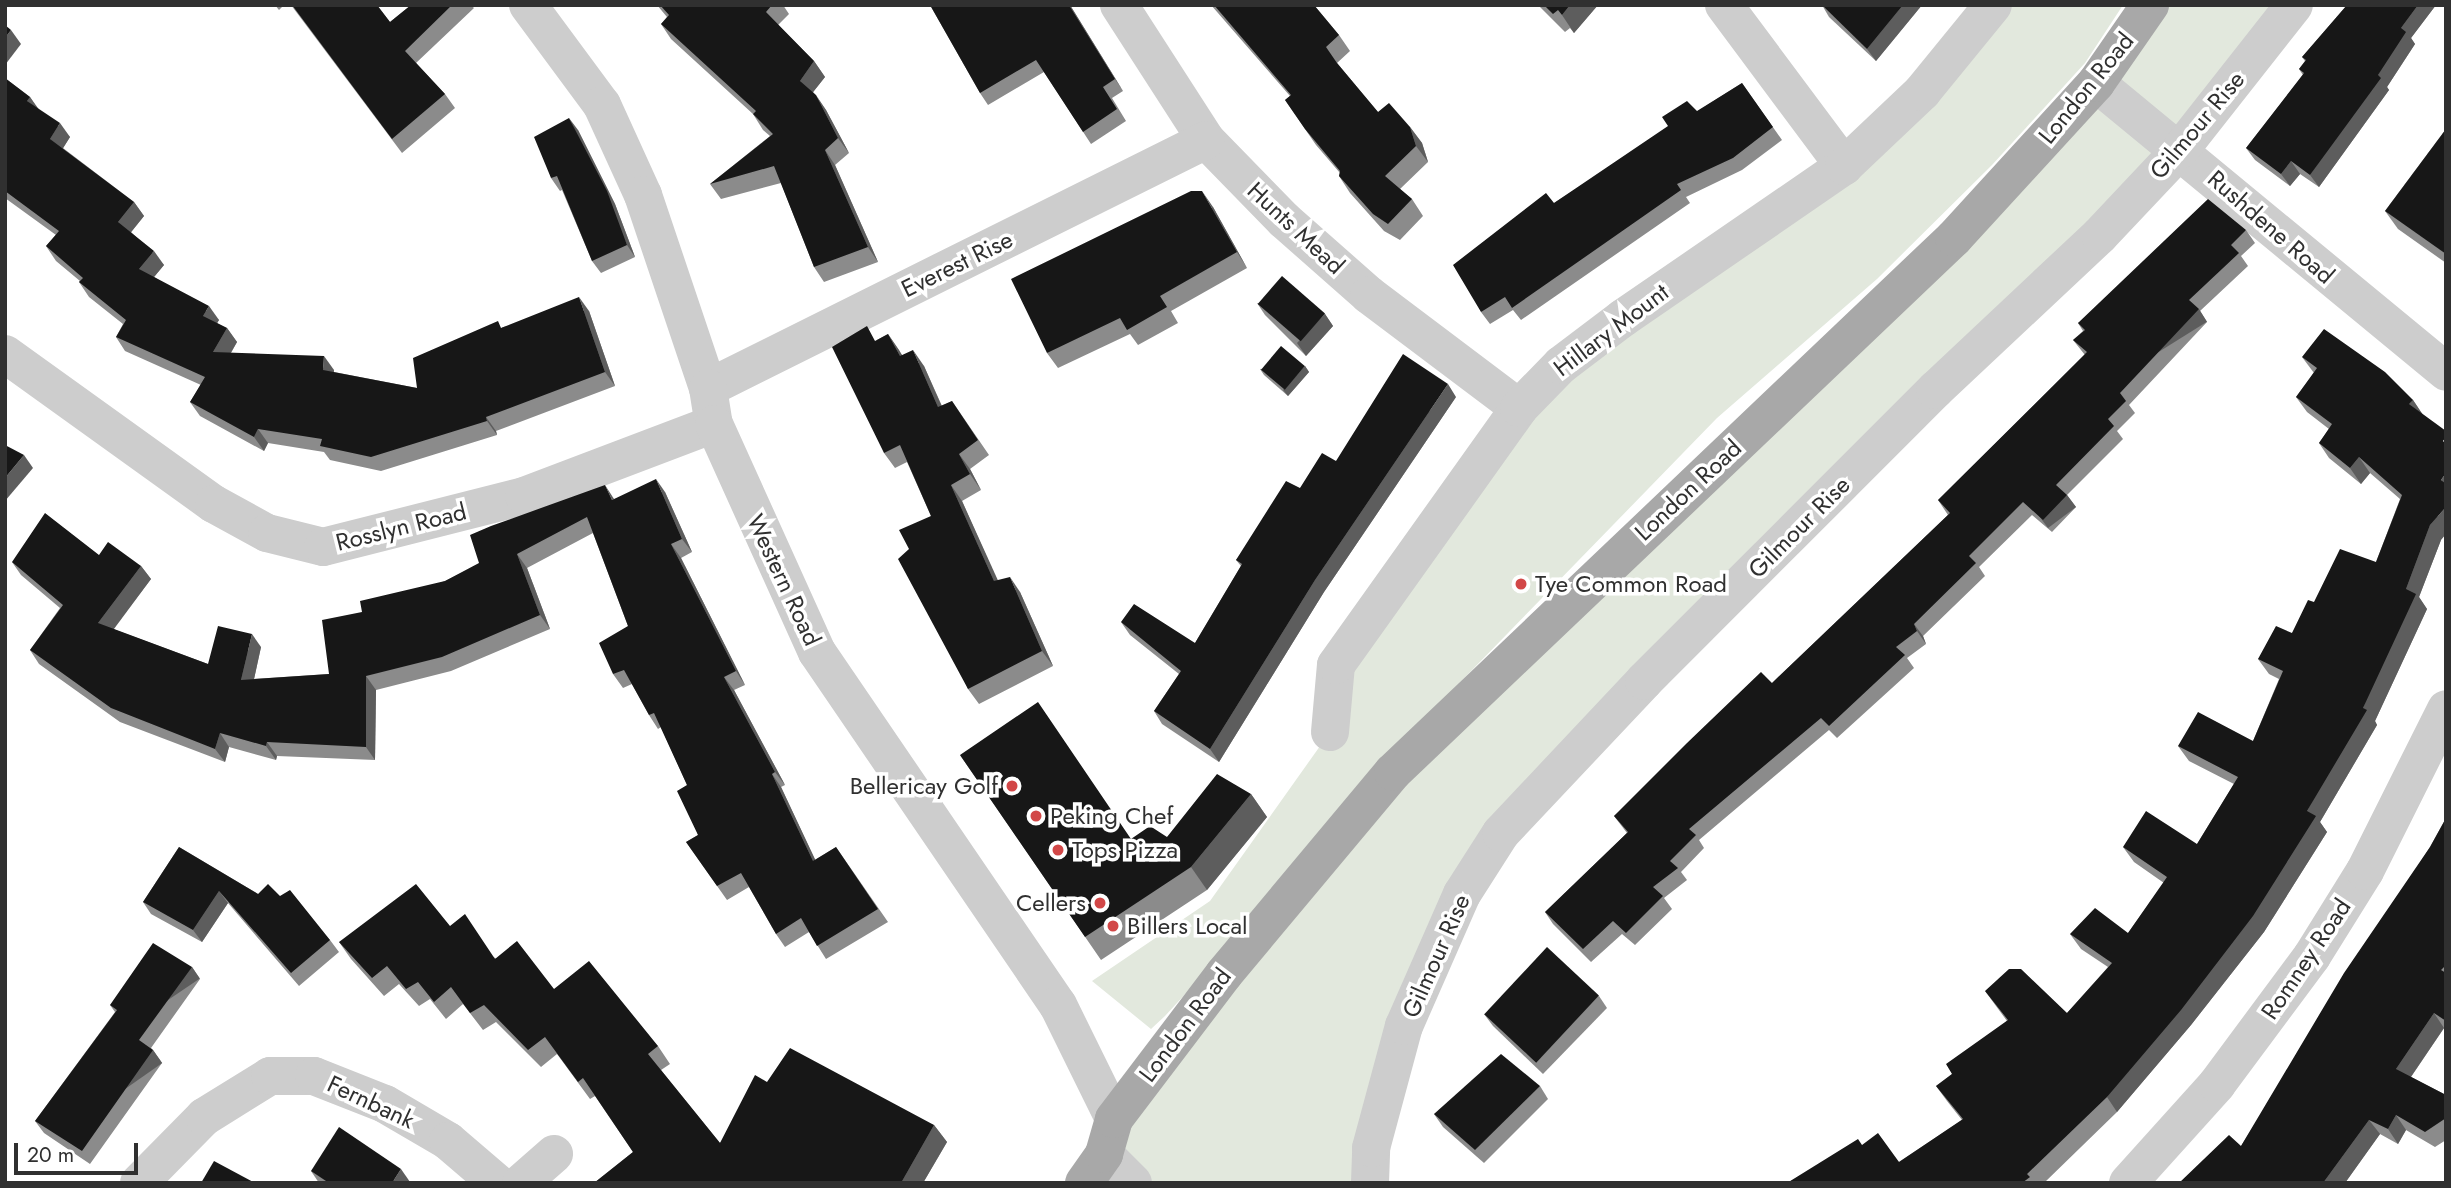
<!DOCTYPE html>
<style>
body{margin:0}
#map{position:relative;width:2451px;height:1188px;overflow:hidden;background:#fff;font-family:Jost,sans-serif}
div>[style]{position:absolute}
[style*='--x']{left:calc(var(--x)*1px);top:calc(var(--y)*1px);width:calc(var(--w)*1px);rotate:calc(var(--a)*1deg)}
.green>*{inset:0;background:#e2e8dd}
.minor>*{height:38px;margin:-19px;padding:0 19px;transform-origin:19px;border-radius:19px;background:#cdcdcd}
.tertiary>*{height:38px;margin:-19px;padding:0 19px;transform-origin:19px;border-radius:19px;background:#cdcdcd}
.primary>*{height:38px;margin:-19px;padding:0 19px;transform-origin:19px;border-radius:19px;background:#a8a8a8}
.wall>*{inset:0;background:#8b8b8b}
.shaded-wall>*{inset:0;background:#5d5d5d;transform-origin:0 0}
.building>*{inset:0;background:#171717;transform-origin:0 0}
.dots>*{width:19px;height:19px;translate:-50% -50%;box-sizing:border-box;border:4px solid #fff;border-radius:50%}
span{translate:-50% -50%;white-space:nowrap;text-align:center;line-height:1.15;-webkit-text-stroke:7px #fff;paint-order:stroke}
.street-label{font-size:24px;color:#303030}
.poi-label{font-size:24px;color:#303030}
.left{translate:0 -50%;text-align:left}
.right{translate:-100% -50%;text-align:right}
.frame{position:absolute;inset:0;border:7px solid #303030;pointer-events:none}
.scale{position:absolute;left:14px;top:1143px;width:124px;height:32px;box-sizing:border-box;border:4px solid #303030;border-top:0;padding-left:9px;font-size:21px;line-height:24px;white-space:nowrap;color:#303030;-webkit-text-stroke:5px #fff;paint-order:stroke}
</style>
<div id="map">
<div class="green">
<div style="clip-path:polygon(1993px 5px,2123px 5px,2085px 63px,1992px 165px,1877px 279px,1717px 418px,1371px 774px,1244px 930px,1165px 1016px,1151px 1029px,1092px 981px,1210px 901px,1330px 732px,1336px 665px,1519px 408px,1769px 214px)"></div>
<div style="clip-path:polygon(2150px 5px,2285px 5px,2286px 15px,1462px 894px,1370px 1183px,1133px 1183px,1104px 1154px,1393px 772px,1749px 434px)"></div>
</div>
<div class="minor">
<div style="--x:1119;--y:5;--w:161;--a:57.2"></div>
<div style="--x:1206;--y:140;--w:112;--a:45.7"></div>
<div style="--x:1284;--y:220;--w:113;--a:41.4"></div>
<div style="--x:1369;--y:295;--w:188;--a:37"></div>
<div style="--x:1724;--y:5;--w:201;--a:53.3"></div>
<div style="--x:2096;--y:83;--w:454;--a:39.5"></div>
<div style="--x:5;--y:354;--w:257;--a:35.7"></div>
<div style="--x:214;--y:504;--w:60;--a:28.7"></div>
<div style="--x:267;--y:533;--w:58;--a:14"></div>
<div style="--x:323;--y:547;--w:207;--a:-14.2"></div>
<div style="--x:524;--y:496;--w:203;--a:-20.8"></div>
<div style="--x:708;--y:388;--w:556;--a:-26.47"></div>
<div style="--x:1330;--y:732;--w:67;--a:-84.9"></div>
<div style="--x:1336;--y:665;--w:315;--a:-54.5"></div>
<div style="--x:1519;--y:408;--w:60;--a:-45.7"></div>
<div style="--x:1561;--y:365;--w:78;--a:-37.2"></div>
<div style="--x:1623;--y:318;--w:268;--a:-34.5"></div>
<div style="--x:1844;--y:166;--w:108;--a:-43.5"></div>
<div style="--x:1922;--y:92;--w:112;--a:-50.8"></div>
<div style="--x:139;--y:1183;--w:93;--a:-45.4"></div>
<div style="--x:204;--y:1117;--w:78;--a:-31.8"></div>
<div style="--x:270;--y:1076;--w:44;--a:0"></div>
<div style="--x:314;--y:1076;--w:76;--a:21.5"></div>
<div style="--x:385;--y:1104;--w:73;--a:30.4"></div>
<div style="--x:448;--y:1141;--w:65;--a:40.6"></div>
<div style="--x:521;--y:1183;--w:44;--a:-41.3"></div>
<div style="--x:1370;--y:1183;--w:35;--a:-88"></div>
<div style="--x:1371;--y:1148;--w:126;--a:-74.9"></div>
<div style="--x:1404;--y:1026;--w:144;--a:-66.3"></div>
<div style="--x:1462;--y:894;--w:72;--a:-57.4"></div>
<div style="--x:1501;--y:833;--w:209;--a:-46.7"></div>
<div style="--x:1644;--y:681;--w:412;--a:-45"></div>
<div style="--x:1935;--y:390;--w:226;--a:-43.2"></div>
<div style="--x:2100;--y:235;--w:117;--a:-46.7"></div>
<div style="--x:2180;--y:150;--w:184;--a:-51.8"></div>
<div style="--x:2128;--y:1183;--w:133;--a:-48"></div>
<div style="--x:2217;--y:1084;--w:159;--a:-53.4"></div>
<div style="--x:2312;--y:956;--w:100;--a:-58.1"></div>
<div style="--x:2365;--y:871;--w:181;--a:-63.4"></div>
</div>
<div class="tertiary">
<div style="--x:528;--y:5;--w:124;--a:53.5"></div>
<div style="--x:602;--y:105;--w:99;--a:65.5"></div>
<div style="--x:643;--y:195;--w:204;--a:71.4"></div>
<div style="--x:708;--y:388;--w:36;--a:81"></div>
<div style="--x:714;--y:424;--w:250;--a:65.7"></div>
<div style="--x:817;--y:652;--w:427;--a:55.7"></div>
<div style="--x:1058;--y:1005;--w:127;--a:63.8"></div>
<div style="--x:1104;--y:1154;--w:41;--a:45"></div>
</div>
<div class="primary">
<div style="--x:1084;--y:1183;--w:35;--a:-55"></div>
<div style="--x:1104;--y:1154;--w:36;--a:-74"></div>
<div style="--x:1114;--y:1119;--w:182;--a:-52.8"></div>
<div style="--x:1224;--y:974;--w:263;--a:-50.1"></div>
<div style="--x:1393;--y:772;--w:775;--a:-43.59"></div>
<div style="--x:1954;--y:238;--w:210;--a:-47.5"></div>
<div style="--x:2096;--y:83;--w:95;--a:-55.3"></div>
</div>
<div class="wall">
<div style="clip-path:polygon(275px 5px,284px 5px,279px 10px)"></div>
<div style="clip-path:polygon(291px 5px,377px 5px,390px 22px,411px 5px,471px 5px,474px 8px,416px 63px,445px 94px,455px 108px,402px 153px)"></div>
<div style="clip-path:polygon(657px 5px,783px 5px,789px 14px,778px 25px,814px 61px,825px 77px,813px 92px,826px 110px,849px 153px,835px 165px,878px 262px,824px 282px,814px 267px,781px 183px,721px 199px,710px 184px,770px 136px,763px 130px,753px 114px,671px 39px,661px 24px,667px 17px)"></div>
<div style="clip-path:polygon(930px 5px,1070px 5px,1123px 91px,1112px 98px,1126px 121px,1091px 144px,1044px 72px,988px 105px,980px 93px)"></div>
<div style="clip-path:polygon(1211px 5px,1314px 5px,1339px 35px,1350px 51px,1337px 63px,1378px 112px,1410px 127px,1422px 143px,1428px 162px,1400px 189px,1412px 199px,1423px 216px,1400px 240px,1384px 231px,1350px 193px,1339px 176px,1340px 173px,1316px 145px,1285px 100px,1290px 96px)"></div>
<div style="clip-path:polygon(1538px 5px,1598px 5px,1574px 33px,1570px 28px,1565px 32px)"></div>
<div style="clip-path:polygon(1822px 5px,1922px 5px,1876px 61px,1829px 17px)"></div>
<div style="clip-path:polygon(2347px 5px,2436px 5px,2411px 38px,2415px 44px,2387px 87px,2389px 90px,2319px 187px,2300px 174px,2290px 186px,2255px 160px,2246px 148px,2303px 75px,2299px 69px,2305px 61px,2302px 57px)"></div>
<div style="clip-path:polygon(5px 78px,30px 97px,37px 108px,70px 137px,63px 148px,134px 202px,144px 216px,131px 232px,164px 265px,154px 277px,219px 320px,217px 323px,227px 328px,237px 342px,231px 353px,334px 370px,334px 372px,417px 388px,503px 327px,589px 311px,615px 386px,496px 431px,497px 435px,381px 471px,330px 460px,324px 452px,268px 443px,264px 451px,200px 416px,190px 402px,201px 385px,125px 351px,116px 337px,123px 324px,89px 297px,79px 282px,80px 281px,56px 261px,46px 246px,56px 235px,5px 198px)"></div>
<div style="clip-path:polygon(1742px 83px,1782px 140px,1742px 170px,1686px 197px,1690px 203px,1521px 320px,1513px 310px,1490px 324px,1481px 312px,1554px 203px)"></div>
<div style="clip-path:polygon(2446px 129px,2446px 263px,2398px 229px,2385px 211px)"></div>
<div style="clip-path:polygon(578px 130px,615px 204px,635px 257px,601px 273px,592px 261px,562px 190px,560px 191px,551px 178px)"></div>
<div style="clip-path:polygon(1213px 207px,1247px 268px,1171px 311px,1178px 323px,1138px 345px,1130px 334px,1058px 368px,1047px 353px)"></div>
<div style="clip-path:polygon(2246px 230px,2255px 243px,2241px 256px,2248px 266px,2200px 311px,2207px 322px,2129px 405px,2135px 413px,2117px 431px,2123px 439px,2067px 495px,2076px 507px,2052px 532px,2032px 515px,1979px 567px,1985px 576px,1923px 636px,1926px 644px,1907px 658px,1914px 668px,1837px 738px,1829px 730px,1699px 840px,1704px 848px,1681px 872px,1687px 880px,1664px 898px,1672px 909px,1635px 945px,1622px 934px,1591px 962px,1553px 924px,1545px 912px,1627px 833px,1614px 816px,1772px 683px,1948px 515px,1938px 500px,2085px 355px,2073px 340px,2083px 331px,2078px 323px)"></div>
<div style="clip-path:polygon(1257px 303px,1325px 314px,1333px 326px,1306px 356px,1265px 315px)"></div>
<div style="clip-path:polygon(888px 334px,902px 355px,924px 366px,942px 406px,952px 401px,989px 455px,970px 469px,981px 490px,962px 501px,997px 580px,1020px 592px,1053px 666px,979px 704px,968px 689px,909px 549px,931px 516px,907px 462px,895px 468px,884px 453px,877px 340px)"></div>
<div style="clip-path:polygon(2302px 357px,2413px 400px,2423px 415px,2441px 540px,2419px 597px,2427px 609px,2375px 721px,2377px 725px,2320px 822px,2327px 832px,2264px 932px,2191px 1025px,2117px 1112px,2044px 1183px,1787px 1183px,1862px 1145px,1899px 1162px,1962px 1120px,1947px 1101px,1936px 1086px,1952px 1074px,2007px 1021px,1985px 991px,2067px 1013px,2108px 967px,2081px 949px,2070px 934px,2128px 933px,2164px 883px,2134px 862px,2123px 847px,2197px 844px,2234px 784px,2189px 761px,2178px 746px,2253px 741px,2279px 679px,2269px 674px,2258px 659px,2292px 633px,2314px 602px,2376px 562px,2400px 499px,2370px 473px,2361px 484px,2329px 458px,2319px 443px,2329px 429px,2307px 412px,2296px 397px,2314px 373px)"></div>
<div style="clip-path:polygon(1305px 366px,1309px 372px,1288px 396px,1264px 375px,1260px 369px)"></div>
<div style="clip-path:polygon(1456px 397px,1324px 592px,1219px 762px,1162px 724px,1154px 711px,1179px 674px,1130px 635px,1121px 622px,1195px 643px,1241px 566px,1236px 560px,1300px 488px,1336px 461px)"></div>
<div style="clip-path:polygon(665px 492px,692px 552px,681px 558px,745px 685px,734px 690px,785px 785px,781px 787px,815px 860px,836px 847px,888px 922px,826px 959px,809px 932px,785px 947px,776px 934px,749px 887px,727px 900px,686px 842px,698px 835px,687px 785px,661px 727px,658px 729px,649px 715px,632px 684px,623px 688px,613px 674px,628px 626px,593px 533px,527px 568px,550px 629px,451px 671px,376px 690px,375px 760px,277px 756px,276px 760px,229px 747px,225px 762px,120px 722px,39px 664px,30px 650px,60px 608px,21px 575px,12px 562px,99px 555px,141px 566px,151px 579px,113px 629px,208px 664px,261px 647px,254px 679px,329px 674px,362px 612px,445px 581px,614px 499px)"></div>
<div style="clip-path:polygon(960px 755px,1132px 839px,1167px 837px,1251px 794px,1267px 817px,1207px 890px,1101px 960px)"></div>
<div style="clip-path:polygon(2446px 818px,2446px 1029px,2444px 1028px,2411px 1077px,2446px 1095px,2446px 1140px,2435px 1147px,2406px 1130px,2398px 1144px,2380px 1134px,2345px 1183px,2179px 1183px,2241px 1146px,2430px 847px)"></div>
<div style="clip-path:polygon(179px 847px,258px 894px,280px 896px,330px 940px,339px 952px,299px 986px,228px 903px,202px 942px,151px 914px,143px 902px)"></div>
<div style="clip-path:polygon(450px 926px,495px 958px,554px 989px,658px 1046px,670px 1064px,661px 1070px,720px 1143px,767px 1082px,934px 1125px,947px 1142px,923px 1183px,594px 1183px,633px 1152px,595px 1096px,590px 1099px,557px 1054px,541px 1067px,496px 1022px,483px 1030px,463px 1004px,446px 1019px,430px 999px,419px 1006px,399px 984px,384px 996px,351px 959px,339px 942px)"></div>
<div style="clip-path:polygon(192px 967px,200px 979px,151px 1048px,153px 1050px,162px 1063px,90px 1164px,44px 1133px,35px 1121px,115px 1012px,110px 1005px)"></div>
<div style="clip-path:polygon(1599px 996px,1607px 1008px,1543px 1074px,1493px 1026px,1484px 1014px)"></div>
<div style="clip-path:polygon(1540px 1086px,1548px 1099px,1484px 1163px,1443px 1127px,1434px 1114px)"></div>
<div style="clip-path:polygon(311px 1171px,410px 1182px,409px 1183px,319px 1183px)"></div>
</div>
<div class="shaded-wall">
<div style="clip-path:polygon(1069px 5px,1070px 5px,1123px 91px,1115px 79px)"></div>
<div style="clip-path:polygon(1570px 5px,1598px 5px,1574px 33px,1562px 15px)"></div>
<div style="clip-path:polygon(1903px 5px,1922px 5px,1876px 61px,1867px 49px)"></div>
<div style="clip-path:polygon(2418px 5px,2436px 5px,2411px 38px,2415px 44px,2387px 87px,2389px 90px,2319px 187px,2310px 175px,2378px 75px,2401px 28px)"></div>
<div style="clip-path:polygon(11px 30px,21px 44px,5px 65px,5px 38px)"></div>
<div style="clip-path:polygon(814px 61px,825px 77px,810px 96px,800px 81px)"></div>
<div style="clip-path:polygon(816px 95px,826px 110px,849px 153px,838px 138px)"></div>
<div style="clip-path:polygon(30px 97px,40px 111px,27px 101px)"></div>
<div style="clip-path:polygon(569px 118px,578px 130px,615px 204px,635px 257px,627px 245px)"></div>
<div style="clip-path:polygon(60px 123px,70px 137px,60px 153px,50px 139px)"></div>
<div style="clip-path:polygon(1410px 127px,1422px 143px,1428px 162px,1416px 146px)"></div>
<div style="clip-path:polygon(825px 150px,835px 165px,878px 262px,868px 247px)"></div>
<div style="clip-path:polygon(2291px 161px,2300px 174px,2290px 186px,2281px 174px)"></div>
<div style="clip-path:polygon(1202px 191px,1213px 207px,1247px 268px,1237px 252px)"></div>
<div style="clip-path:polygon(134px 202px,144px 216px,128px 236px,118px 222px)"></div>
<div style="clip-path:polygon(154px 251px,164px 265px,149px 283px,139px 269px)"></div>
<div style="clip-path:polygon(579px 297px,589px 311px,615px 386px,605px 372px)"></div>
<div style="clip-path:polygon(209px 306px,219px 320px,213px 330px,203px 316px)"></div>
<div style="left:2199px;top:309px;width:15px;height:115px;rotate:58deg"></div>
<div style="clip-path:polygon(1325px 314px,1333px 326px,1306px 356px,1297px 343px)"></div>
<div style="clip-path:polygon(227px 328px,237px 342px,223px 366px,213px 352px)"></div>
<div style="clip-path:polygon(888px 334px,899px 350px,911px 371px,900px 356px)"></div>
<div style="clip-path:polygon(913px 350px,924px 366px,949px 423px,938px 407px)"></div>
<div style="clip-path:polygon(324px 356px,334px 370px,333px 385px,323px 370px)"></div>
<div style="clip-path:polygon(1305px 366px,1309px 372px,1288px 396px,1283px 390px)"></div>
<div style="clip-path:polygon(1448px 384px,1456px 397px,1324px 592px,1219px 762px,1210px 749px,1315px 580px)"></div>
<div style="clip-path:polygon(2413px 400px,2423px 415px,2409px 404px)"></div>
<div style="clip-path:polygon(486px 417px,496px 431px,497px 435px,487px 421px)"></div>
<div style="clip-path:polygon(258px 429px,268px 443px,264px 451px,254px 437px)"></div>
<div style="clip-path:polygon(959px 454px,970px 469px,981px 490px,970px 474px)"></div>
<div style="clip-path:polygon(24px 455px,33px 468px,5px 501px,5px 478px)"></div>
<div style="clip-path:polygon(2359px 457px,2370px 473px,2361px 484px,2350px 468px)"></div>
<div style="clip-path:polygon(2446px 473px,2446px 487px,2441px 480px)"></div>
<div style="clip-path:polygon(656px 479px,665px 492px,692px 552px,682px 539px)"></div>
<div style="clip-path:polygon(605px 485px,614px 499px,612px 500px)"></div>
<div style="clip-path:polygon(951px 485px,962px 501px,1005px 596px,994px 581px)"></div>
<div style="left:2067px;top:495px;width:15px;height:35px;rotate:53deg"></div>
<div style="clip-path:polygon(2446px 507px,2446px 534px,2441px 540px,2419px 597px,2427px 609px,2375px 721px,2377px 725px,2320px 822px,2327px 832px,2264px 932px,2191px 1025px,2117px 1112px,2107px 1097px,2307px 811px,2363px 708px,2406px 589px,2430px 525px)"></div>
<div style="clip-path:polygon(671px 544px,681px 558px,745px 685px,736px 671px)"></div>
<div style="clip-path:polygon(517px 554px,527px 568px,550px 629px,540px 615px)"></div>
<div style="clip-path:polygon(141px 566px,151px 579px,108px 637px,98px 623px)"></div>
<div style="clip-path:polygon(1010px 577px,1020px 592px,1053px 666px,1042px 651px)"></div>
<div style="clip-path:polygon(1914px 624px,1923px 636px,1926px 644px,1917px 631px)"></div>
<div style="clip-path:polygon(252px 634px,261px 647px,251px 693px,241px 680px)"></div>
<div style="clip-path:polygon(366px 676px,376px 690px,375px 760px,366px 747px)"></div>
<div style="clip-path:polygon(724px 677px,734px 690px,785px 785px,775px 772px)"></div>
<div style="clip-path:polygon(220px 733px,229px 747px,225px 762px,215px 749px)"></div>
<div style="clip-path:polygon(267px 742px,277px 756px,276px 760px,266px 746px)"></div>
<div style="clip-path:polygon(772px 774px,781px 787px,822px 874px,813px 861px)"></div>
<div style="clip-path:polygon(1251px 794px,1267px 817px,1207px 890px,1191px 867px)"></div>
<div style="clip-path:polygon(219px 891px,228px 903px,202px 942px,193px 930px)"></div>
<div style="left:192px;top:967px;width:14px;height:90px;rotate:56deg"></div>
<div style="clip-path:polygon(2434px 1013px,2444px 1028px,2406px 1084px,2396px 1069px)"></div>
<div style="left:153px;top:1050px;width:16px;height:123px;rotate:55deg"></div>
<div style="clip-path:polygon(2396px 1115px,2406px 1130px,2398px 1144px,2388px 1129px)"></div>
<div style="clip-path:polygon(2369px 1120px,2380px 1134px,2345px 1183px,2323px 1183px)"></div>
<div style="clip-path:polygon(934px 1125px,947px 1142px,923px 1183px,901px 1183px)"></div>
<div style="clip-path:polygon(401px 1169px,410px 1182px,409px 1183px,392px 1183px)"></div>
</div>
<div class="building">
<div style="clip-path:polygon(292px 5px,377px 5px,390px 22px,411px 5px,452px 5px,405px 51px,445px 94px,392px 139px)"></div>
<div style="clip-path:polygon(660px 5px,772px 5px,766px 12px,814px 61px,800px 81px,816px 95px,838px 138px,825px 150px,868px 247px,814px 267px,774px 166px,710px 184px,773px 134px,753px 114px,756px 111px,661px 24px,669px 15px)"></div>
<div style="clip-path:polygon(930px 5px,1069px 5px,1115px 79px,1103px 87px,1117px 109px,1083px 132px,1036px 60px,980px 93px)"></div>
<div style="clip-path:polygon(1214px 5px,1314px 5px,1339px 35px,1326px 47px,1337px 63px,1378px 112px,1389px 103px,1410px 127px,1416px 146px,1385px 176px,1412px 199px,1388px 224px,1373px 214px,1339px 176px,1340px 171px,1305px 129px,1285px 100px,1291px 95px)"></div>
<div style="clip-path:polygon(1544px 5px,1570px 5px,1562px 15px,1558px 10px,1553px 14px)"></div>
<div style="clip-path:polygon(1822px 5px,1903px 5px,1867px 49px)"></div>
<div style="clip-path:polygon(2347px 5px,2418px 5px,2401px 28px,2406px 32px,2378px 75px,2381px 78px,2310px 175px,2291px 161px,2281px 174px,2246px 148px,2304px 73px,2299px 69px,2306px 60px,2302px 57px)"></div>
<div style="clip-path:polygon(5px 25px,11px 30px,5px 38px)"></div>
<div style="clip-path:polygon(5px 78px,30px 97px,27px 101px,60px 123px,50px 139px,134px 202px,118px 222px,154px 251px,139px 269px,209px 306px,203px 316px,227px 328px,213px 352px,324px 356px,323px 370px,417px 388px,413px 358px,498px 321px,501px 328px,579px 297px,605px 372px,486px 417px,487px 421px,371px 457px,320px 446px,322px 439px,258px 429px,254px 437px,190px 402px,205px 377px,116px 337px,126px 320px,79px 282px,83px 278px,46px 246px,59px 231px,5px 191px)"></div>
<div style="clip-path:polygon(1742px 83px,1773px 127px,1733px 158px,1677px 184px,1681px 190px,1512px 308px,1505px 297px,1481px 312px,1453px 265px,1546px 193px,1554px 203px,1668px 126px,1662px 117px,1687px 101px,1697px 111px)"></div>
<div style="clip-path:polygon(569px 118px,607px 191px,627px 245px,592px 261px,557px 176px,551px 178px,534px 137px)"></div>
<div style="clip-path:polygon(2446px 129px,2446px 254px,2385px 211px)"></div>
<div style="clip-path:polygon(1191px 191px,1202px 191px,1237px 252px,1160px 296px,1167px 307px,1127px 330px,1120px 318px,1047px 353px,1011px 279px)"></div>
<div style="clip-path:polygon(2208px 199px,2246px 230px,2231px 245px,2239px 253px,2189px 300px,2199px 309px,2120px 393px,2126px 401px,2108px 419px,2114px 426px,2056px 485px,2067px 495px,2043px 520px,2023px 502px,1969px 556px,1976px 563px,1914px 624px,1917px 631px,1896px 647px,1905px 655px,1829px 726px,1821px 718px,1689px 829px,1696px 835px,1670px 861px,1678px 868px,1653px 887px,1663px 896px,1626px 933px,1613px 921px,1583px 949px,1545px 912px,1628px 832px,1614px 816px,1687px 743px,1761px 672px,1772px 683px,1950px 513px,1938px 500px,2087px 352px,2073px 340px,2085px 330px,2078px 323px)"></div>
<div style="left:1282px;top:276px;width:57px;height:37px;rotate:41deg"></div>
<div style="clip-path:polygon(867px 326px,875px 341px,888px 334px,900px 356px,913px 350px,938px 407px,952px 401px,978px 440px,959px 454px,970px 474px,951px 485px,994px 581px,1010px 577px,1042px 651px,968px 689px,898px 559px,909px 549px,899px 530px,931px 516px,900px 445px,884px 453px,832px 347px)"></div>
<div style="clip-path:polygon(2324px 329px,2385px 372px,2413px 400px,2409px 404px,2446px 431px,2446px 437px,2443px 441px,2446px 444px,2446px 473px,2441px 480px,2446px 484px,2446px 507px,2430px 525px,2406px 589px,2416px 594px,2363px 708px,2367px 710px,2307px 811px,2316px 816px,2253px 916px,2181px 1010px,2107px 1097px,2027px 1174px,2030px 1177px,2022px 1183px,1787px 1183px,1858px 1139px,1862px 1145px,1878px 1133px,1899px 1162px,1963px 1119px,1936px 1086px,1952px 1074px,1946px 1064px,2008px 1020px,1985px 991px,2009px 969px,2021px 969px,2067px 1013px,2112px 963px,2070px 934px,2095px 908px,2128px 933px,2167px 877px,2123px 847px,2146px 811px,2197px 844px,2238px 777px,2178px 746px,2198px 712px,2253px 741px,2283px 671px,2258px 659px,2276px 626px,2292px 633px,2308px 600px,2314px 602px,2340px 549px,2376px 562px,2402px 495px,2359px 457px,2350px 468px,2319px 443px,2332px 424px,2296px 397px,2317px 368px,2302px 357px)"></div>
<div style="left:1281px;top:346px;width:31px;height:31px;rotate:40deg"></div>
<div style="clip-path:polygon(1403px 354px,1448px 384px,1315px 580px,1210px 749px,1154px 711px,1181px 671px,1121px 622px,1134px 604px,1195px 643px,1242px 564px,1236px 560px,1286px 481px,1300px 488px,1322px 453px,1336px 461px)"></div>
<div style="clip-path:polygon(5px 445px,24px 455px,5px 478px)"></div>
<div style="clip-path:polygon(656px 479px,682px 539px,671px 544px,736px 671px,724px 677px,775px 772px,772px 774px,813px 861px,836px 847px,878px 909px,817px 946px,801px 918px,776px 934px,741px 873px,717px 886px,686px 842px,698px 835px,677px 791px,687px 785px,654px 713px,649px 715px,624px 670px,613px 674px,599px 643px,628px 626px,587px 517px,517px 554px,540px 615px,442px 657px,366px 676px,366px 747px,267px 742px,266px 746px,220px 733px,215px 749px,111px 708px,30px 650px,63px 605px,12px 562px,45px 513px,99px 555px,108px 542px,141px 566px,98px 623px,208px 664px,218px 626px,252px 634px,241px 680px,329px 674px,322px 620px,362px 612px,360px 601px,445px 581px,479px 563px,470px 535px,491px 526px,605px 485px,612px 500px)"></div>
<div style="clip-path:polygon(1038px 702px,1131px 839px,1150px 826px,1167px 837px,1217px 774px,1251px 794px,1191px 867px,1085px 937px,960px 755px)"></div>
<div style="clip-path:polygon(2446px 818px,2446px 965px,2441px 970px,2446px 973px,2446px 1021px,2434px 1013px,2396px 1069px,2446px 1095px,2446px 1118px,2425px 1132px,2396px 1115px,2388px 1129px,2369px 1120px,2323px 1183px,2179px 1183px,2229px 1135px,2241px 1146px,2344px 973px,2430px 847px)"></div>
<div style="clip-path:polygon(179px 847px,258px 894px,268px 884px,280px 896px,290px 890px,330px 940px,291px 973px,219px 891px,193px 930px,143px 902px)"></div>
<div style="clip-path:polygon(416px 884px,450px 926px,465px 914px,495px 959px,517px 941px,554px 989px,589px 961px,658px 1046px,648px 1054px,720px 1143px,755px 1075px,767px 1082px,790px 1048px,934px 1125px,901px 1183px,594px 1183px,633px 1152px,583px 1078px,578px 1082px,545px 1037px,528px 1050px,484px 1005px,470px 1013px,451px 987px,434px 1002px,418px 982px,406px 989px,387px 966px,372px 978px,339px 942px)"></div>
<div style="clip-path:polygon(153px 943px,192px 967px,139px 1040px,153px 1050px,82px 1151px,35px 1121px,117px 1010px,110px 1005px)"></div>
<div style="left:1547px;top:947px;width:71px;height:92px;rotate:43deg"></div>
<div style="clip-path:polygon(1501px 1054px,1540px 1086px,1475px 1150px,1434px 1114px)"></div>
<div style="clip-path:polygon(339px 1127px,401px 1169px,392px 1183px,329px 1183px,311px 1171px)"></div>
<div style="clip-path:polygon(214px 1161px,255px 1183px,201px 1183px)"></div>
</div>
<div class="dots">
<div style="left:1521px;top:584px;background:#d24747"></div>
<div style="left:1012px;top:786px;background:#d24747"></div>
<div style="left:1036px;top:816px;background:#d24747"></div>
<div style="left:1058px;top:850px;background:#d24747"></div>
<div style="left:1100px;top:903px;background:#d24747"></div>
<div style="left:1113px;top:926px;background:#d24747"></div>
</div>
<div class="street-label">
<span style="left:2086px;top:88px;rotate:-51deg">London Road</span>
<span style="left:2197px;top:125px;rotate:-50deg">Gilmour Rise</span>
<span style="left:2271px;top:227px;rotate:41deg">Rushdene Road</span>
<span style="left:1296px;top:228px;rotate:43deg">Hunts Mead</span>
<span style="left:957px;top:264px;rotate:-26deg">Everest Rise</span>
<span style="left:1611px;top:330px;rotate:-37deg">Hillary Mount</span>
<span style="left:1688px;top:490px;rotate:-43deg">London Road</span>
<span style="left:401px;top:527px;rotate:-14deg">Rosslyn Road</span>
<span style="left:1799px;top:527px;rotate:-45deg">Gilmour Rise</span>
<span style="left:784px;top:580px;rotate:65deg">Western Road</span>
<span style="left:1436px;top:956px;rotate:-66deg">Gilmour Rise</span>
<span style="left:2306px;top:959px;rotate:-56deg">Romney Road</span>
<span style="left:1185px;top:1025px;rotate:-53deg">London Road</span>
<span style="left:371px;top:1102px;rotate:25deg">Fernbank</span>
</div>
<div class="poi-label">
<span class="left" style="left:1535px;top:584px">Tye Common Road</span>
<span class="right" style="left:998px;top:786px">Bellericay Golf</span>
<span class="left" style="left:1050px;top:816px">Peking Chef</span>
<span class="left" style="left:1072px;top:850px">Tops Pizza</span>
<span class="right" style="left:1086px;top:903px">Cellers</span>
<span class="left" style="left:1127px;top:926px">Billers Local</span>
</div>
<div class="frame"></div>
<div class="scale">20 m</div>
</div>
